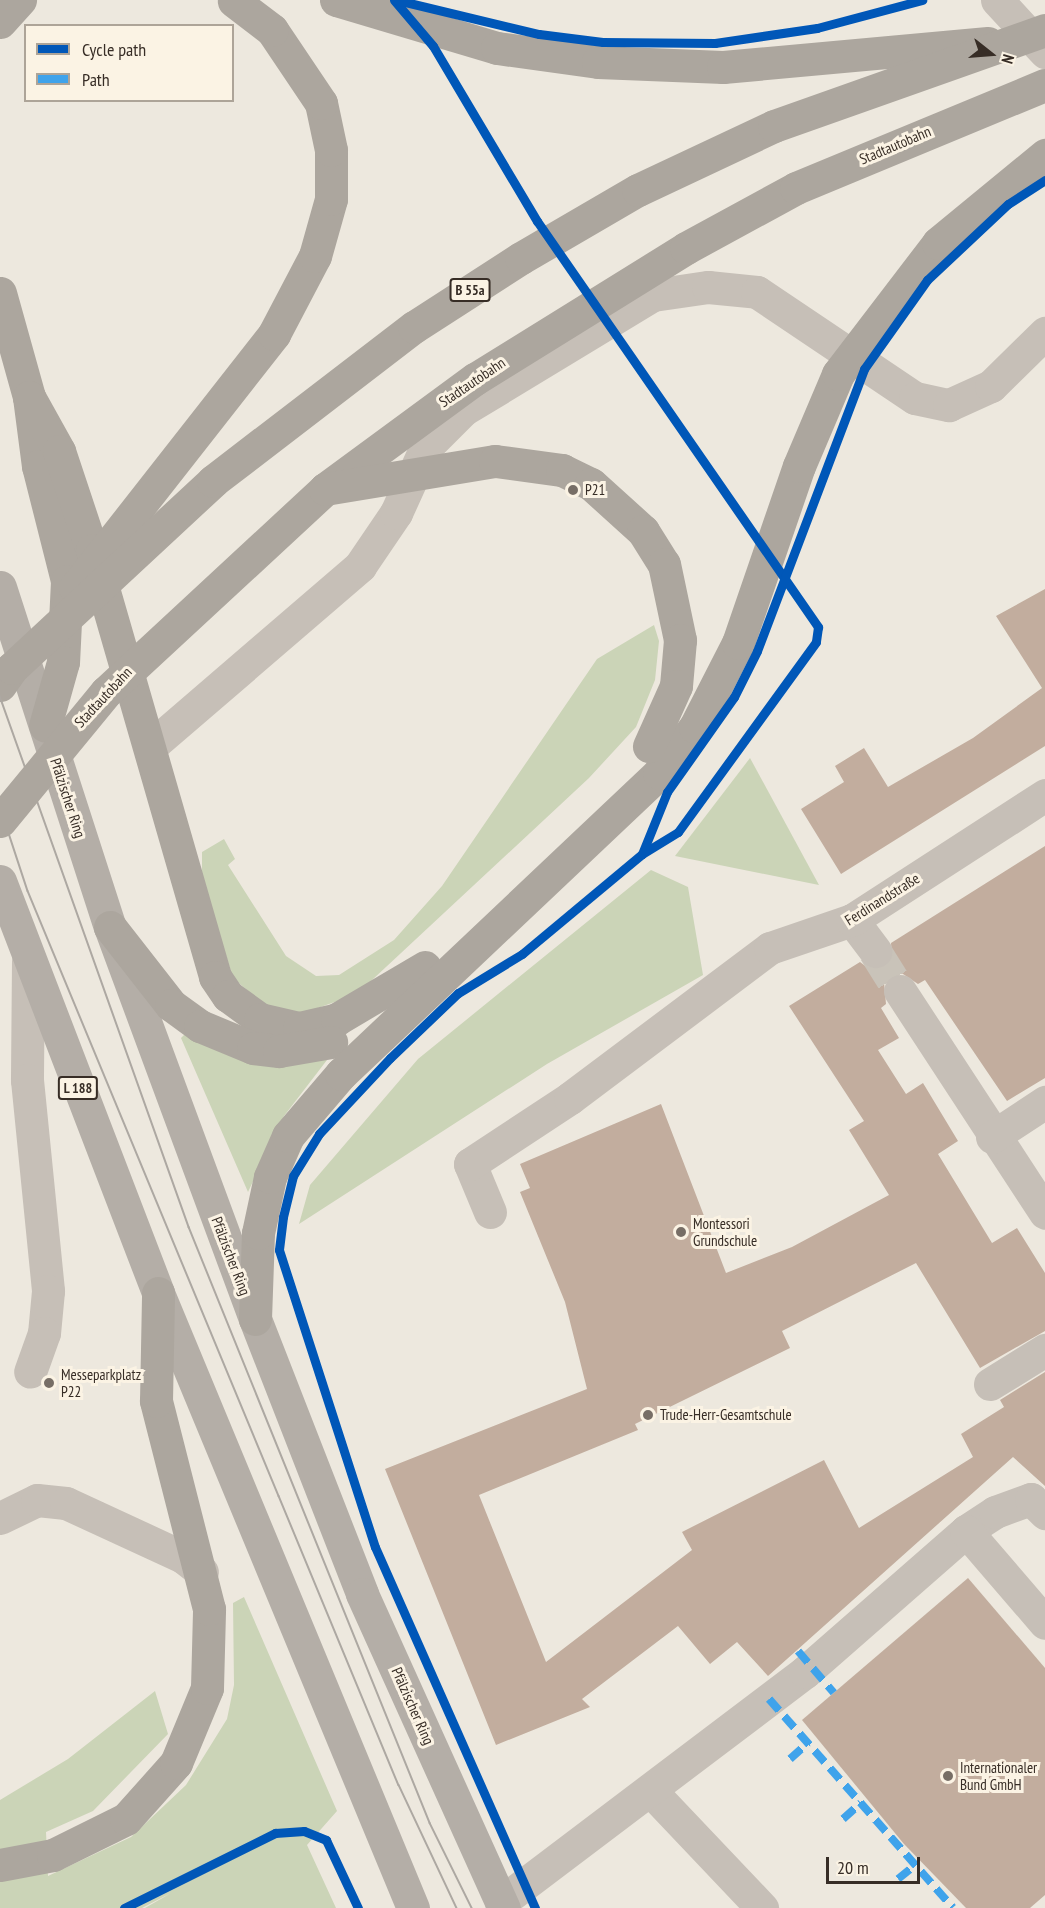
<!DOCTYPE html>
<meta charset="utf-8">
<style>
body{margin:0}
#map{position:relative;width:1045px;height:1908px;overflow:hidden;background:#ede8de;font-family:"PT Sans Narrow",sans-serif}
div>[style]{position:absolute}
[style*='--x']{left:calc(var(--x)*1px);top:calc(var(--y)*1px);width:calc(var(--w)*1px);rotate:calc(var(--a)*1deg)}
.green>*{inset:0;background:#cbd4b7}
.building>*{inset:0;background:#c2ad9e}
.minor-tunnel>*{height:33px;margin-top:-16.5px;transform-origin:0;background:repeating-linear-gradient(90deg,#c9c3b9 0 33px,transparent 0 49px)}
.minor>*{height:33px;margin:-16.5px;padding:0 16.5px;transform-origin:16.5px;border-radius:16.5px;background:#c6bfb7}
.major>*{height:33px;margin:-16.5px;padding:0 16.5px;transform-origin:16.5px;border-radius:16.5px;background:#b4aea7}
.highway>*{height:33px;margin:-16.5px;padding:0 16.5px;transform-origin:16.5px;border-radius:16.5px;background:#aca69e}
.tram>*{height:1.5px;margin:-0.75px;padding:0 0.75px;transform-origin:0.75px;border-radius:0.75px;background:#ada8a2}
.highway-bridge>*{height:33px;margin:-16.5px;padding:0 16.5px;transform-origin:16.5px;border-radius:16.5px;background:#aca69e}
.quiet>*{height:8px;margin-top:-4px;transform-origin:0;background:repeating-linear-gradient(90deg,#3fa3eb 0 15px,transparent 0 23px)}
.cycleway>*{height:9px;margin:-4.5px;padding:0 4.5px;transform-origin:4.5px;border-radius:4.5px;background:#0057b8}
.dots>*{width:16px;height:16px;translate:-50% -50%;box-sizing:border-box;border:3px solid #fbf3e4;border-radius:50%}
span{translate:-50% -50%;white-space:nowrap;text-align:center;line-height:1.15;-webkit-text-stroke:6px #fbf3e4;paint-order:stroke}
.shield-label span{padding:2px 4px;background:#fbf3e4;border:2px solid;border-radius:4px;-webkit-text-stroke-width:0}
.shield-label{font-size:14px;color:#372d26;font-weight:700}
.street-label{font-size:15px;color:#372d26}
.poi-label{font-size:15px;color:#372d26}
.left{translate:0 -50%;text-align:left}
.legend{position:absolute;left:24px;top:24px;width:210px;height:78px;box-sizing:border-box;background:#fbf3e4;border:2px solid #ada498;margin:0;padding:8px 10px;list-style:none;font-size:18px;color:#372d26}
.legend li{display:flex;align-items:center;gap:12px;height:30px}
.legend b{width:30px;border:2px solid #ada498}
.north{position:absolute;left:961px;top:24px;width:60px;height:60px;-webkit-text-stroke:4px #fbf3e4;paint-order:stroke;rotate:107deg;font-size:16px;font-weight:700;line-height:24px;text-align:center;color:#372d26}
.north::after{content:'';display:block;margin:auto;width:21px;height:27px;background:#372d26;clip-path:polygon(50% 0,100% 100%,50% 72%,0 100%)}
.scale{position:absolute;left:826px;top:1857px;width:94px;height:27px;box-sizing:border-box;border:3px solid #372d26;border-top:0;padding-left:8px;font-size:18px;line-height:21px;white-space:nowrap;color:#372d26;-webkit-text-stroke:4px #fbf3e4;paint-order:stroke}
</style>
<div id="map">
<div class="green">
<div style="clip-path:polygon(654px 625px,659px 641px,655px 680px,636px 727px,589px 778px,357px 994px,301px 1014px,269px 1009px,233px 978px,202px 879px,202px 852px,224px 839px,235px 859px,228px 865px,286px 956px,316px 976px,339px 975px,394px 940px,442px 886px,597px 659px)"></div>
<div style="clip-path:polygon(750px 758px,819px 885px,675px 856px)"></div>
<div style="clip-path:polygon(651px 870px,688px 887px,703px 975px,547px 1064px,299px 1224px,310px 1185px,418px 1059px)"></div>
<div style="clip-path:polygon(185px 1034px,327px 1060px,284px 1116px,248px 1192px,181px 1038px)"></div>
<div style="clip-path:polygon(244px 1597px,337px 1811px,307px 1845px,336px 1908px,145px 1908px,171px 1893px,142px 1908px,0 1908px,0 1800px,68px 1759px,155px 1691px,168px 1734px,93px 1811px,46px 1832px,48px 1876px,131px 1837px,186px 1785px,227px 1719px,234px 1685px,233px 1603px)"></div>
</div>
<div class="building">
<div style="clip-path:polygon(1045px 589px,1045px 746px,841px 874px,801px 809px,844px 782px,835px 766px,864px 748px,888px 787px,973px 738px,1042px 688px,996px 616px)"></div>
<div style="clip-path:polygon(1045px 846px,1045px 1078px,1007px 1101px,925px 980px,918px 984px,900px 972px,884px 982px,886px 1004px,881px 1008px,899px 1038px,878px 1050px,906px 1094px,923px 1083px,958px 1141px,938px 1154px,992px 1243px,1017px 1228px,1045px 1273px,1045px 1331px,980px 1368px,916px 1263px,782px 1331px,790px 1348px,635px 1424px,638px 1430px,479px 1495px,546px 1662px,692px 1550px,682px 1532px,824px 1460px,859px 1528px,973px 1457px,961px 1434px,1004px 1407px,1000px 1400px,1045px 1372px,1045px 1486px,1013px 1457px,768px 1676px,737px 1642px,710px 1664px,678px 1626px,582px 1699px,590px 1707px,496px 1745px,385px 1469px,587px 1389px,565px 1302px,520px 1192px,530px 1188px,520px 1164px,661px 1104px,726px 1273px,792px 1247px,889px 1195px,849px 1130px,864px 1121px,789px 1006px,860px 962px,868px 968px,886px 966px,892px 958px,891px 943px)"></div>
<div style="clip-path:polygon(968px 1578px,1045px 1668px,1045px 1895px,1030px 1908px,966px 1908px,904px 1844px,802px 1720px)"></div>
</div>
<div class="minor-tunnel">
<div style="--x:875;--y:951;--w:47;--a:58"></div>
</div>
<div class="minor">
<div style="--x:997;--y:0;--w:71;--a:47.3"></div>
<div style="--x:151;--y:746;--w:276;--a:-40.7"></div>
<div style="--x:360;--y:566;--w:64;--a:-55.8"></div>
<div style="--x:396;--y:513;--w:72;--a:-65.6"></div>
<div style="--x:426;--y:447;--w:52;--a:-45"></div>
<div style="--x:463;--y:410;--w:222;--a:-31.2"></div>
<div style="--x:653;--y:295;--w:56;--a:-8.3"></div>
<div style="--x:708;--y:287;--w:49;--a:5.8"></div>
<div style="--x:757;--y:292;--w:190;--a:33.9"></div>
<div style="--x:915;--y:398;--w:35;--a:12"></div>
<div style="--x:949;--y:405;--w:46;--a:-24.3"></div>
<div style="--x:991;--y:386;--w:76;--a:-44.5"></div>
<div style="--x:852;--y:920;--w:39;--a:53"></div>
<div style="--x:28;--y:961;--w:119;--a:90.5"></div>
<div style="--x:27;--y:1080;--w:212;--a:84.3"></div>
<div style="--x:48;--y:1291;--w:42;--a:95.4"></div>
<div style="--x:44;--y:1333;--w:41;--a:109.7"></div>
<div style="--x:900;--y:991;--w:265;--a:56.8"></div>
<div style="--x:992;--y:1137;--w:64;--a:-33.4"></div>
<div style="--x:490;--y:1212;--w:52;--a:-112.6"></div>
<div style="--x:470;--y:1164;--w:120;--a:-33.4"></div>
<div style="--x:570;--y:1098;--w:250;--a:-36.9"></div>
<div style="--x:770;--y:948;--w:87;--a:-18.9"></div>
<div style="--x:852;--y:920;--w:230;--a:-32.9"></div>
<div style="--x:990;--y:1384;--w:65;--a:-31.7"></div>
<div style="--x:0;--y:1518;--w:41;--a:-25.9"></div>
<div style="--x:37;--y:1500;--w:29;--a:6"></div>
<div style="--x:66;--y:1503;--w:129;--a:24.8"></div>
<div style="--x:183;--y:1557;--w:24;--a:38"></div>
<div style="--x:966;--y:1531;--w:35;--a:-33"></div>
<div style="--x:995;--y:1512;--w:38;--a:-20"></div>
<div style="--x:1031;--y:1499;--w:20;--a:45"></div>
<div style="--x:650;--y:1790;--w:163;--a:46.5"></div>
<div style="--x:501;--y:1902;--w:381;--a:-37.1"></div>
<div style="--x:805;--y:1672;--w:214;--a:-41.2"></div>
<div style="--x:966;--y:1531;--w:121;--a:49.3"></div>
</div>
<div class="major">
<div style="--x:0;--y:587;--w:357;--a:72.1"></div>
<div style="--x:110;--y:927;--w:418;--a:69.7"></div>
<div style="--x:255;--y:1319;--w:295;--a:68.7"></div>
<div style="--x:362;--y:1594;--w:345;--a:65.7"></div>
<div style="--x:0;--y:881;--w:441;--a:69"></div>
<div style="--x:158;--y:1293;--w:666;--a:67.48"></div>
</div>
<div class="highway">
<div style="--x:336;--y:0;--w:168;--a:16.6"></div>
<div style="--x:497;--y:48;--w:102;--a:7.9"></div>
<div style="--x:598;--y:62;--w:125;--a:2.3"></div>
<div style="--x:723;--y:67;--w:266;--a:-5.2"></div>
<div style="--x:0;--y:22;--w:30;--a:-48"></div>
<div style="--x:0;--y:293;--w:108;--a:74.4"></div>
<div style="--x:29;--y:397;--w:70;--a:82.6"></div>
<div style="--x:38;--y:466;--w:119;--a:75.8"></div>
<div style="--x:67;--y:581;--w:81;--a:92.8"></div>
<div style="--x:63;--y:662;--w:66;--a:105.7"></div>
<div style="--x:29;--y:397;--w:62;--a:60.9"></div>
<div style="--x:59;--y:451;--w:104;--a:71.6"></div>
<div style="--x:92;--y:550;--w:444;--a:73.9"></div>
<div style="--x:215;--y:977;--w:23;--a:56"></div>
<div style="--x:228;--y:996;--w:39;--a:36"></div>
<div style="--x:260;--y:1019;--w:40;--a:13"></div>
<div style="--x:299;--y:1028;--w:39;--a:-13"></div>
<div style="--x:337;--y:1019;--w:102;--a:-30.6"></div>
<div style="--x:325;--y:489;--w:186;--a:-36.3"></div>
<div style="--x:475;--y:379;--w:248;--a:-31.8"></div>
<div style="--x:686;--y:248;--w:125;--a:-28.6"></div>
<div style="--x:796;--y:188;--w:269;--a:-22.5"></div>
<div style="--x:0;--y:685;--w:21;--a:-55"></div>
<div style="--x:110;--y:927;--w:99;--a:52"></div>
<div style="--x:171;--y:1005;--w:36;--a:36"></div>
<div style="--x:200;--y:1026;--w:57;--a:22.5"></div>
<div style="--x:253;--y:1048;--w:26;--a:7"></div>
<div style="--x:279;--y:1051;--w:53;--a:-9.8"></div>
<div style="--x:255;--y:1319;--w:86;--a:-88"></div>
<div style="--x:258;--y:1233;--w:57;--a:-77.9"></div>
<div style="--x:270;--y:1177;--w:45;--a:-66.3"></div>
<div style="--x:288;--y:1136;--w:82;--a:-49.5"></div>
<div style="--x:341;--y:1074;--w:438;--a:-43.4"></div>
<div style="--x:659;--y:773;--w:58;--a:-52"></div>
<div style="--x:695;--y:727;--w:94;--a:-62.9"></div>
<div style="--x:0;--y:1865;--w:54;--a:-10.7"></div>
<div style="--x:53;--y:1855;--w:81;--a:-26.3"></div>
<div style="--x:126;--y:1819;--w:75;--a:-48.2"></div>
<div style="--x:176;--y:1763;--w:81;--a:-67.5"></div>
<div style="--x:207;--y:1688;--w:79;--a:-88.5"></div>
<div style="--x:209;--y:1609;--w:215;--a:-104.3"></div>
<div style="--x:156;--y:1401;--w:108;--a:-88.9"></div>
</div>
<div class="tram">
<div style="--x:0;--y:696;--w:564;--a:70.41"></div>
<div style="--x:189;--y:1227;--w:643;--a:67.98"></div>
<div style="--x:430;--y:1823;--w:95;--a:63.7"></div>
<div style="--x:0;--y:806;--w:89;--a:71.8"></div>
<div style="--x:28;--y:891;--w:655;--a:67.47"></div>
<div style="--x:279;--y:1496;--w:313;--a:67.5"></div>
<div style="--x:399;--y:1785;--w:136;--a:64.8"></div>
</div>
<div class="highway-bridge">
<div style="--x:75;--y:588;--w:323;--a:-51.9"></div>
<div style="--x:274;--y:334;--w:88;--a:-62.3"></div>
<div style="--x:315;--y:256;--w:59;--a:-74.3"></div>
<div style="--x:331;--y:199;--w:49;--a:-90"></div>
<div style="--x:331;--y:150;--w:48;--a:-102"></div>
<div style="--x:321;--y:103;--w:88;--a:-123.9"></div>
<div style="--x:272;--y:30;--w:48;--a:-142.7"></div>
<div style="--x:738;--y:643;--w:187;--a:-71"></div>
<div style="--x:799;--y:466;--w:100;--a:-67"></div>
<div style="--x:838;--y:374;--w:165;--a:-52.6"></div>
<div style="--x:938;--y:243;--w:139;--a:-39.4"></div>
<div style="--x:12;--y:668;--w:275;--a:-42.9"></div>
<div style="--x:213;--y:481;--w:253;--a:-37.5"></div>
<div style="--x:414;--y:327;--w:127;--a:-32.8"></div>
<div style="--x:521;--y:258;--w:135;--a:-30.2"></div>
<div style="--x:638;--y:190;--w:150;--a:-25.2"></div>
<div style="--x:774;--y:126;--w:288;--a:-19.5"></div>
<div style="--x:0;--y:821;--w:167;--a:-50.6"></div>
<div style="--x:106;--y:692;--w:299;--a:-42.8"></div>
<div style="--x:325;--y:489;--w:172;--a:-9.4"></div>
<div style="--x:495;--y:461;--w:68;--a:7.7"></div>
<div style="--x:562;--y:470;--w:32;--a:26"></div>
<div style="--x:591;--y:484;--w:70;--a:42.1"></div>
<div style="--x:643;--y:531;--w:39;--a:58"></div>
<div style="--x:664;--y:564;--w:78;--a:78.1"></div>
<div style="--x:680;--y:640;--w:46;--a:95"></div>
<div style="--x:676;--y:686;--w:66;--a:114.2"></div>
</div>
<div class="quiet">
<div style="--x:798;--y:1651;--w:55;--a:49.4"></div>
<div style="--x:769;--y:1699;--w:278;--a:48.6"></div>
<div style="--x:790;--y:1759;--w:24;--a:-42"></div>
<div style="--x:843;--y:1819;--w:24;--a:-42"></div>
<div style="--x:898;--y:1879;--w:22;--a:-39"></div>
</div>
<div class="cycleway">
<div style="--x:394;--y:0;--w:60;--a:49.7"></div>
<div style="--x:433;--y:46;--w:204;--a:59.3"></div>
<div style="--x:537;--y:221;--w:494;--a:55.3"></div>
<div style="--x:818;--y:627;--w:15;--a:98"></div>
<div style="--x:816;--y:642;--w:235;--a:126"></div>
<div style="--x:678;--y:832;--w:42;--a:148.6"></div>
<div style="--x:642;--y:854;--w:156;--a:140.2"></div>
<div style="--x:522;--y:954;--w:75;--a:148.6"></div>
<div style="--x:458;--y:993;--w:94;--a:136.3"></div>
<div style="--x:390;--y:1058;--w:104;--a:133.1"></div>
<div style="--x:319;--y:1134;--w:49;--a:121.8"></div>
<div style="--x:293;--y:1176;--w:42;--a:103.7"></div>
<div style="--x:283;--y:1217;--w:33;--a:97"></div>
<div style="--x:279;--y:1250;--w:312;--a:72.1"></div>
<div style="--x:375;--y:1547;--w:395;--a:66.1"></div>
<div style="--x:397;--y:0;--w:146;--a:13.5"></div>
<div style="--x:539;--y:34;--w:64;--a:7.1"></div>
<div style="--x:603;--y:42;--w:112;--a:0.5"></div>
<div style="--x:715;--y:43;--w:103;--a:-8.4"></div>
<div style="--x:817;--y:28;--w:109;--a:-14.9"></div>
<div style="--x:642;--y:854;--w:67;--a:-68"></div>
<div style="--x:667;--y:792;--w:116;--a:-54.8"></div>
<div style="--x:734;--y:697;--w:51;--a:-63.4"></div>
<div style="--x:757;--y:651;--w:302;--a:-69.2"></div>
<div style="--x:864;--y:369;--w:109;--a:-54.7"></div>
<div style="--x:927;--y:280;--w:111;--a:-43.2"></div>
<div style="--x:1008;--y:204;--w:44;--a:-33"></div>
<div style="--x:124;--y:1908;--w:169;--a:-26.4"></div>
<div style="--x:275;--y:1833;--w:29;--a:-4"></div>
<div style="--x:304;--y:1831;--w:24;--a:22"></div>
<div style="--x:326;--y:1840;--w:75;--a:64.8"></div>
</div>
<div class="dots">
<div style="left:573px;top:490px;background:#776e66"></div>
<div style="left:681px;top:1232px;background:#776e66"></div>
<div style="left:49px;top:1383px;background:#776e66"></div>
<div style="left:648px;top:1415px;background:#776e66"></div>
<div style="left:948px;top:1776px;background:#776e66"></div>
</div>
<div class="shield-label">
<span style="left:470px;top:290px">B 55a</span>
<span style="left:78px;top:1088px">L 188</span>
</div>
<div class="street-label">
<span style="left:895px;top:145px;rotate:-23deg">Stadtautobahn</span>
<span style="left:472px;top:382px;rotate:-34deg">Stadtautobahn</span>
<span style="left:103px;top:697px;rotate:-47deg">Stadtautobahn</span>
<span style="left:68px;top:798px;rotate:72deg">Pfälzischer Ring</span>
<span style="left:882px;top:899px;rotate:-32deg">Ferdinandstraße</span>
<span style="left:231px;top:1256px;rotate:69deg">Pfälzischer Ring</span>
<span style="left:413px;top:1706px;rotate:66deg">Pfälzischer Ring</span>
</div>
<div class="poi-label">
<span class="left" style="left:585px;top:490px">P21</span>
<span class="left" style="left:693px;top:1232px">Montessori<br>Grundschule</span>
<span class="left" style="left:61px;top:1383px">Messeparkplatz<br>P22</span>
<span class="left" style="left:660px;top:1415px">Trude-Herr-Gesamtschule</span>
<span class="left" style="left:960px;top:1776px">Internationaler<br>Bund GmbH</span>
</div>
<ul class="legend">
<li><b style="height:8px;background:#0057b8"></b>Cycle path</li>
<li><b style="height:8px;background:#3fa3eb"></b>Path</li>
</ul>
<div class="north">N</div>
<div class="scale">20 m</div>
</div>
